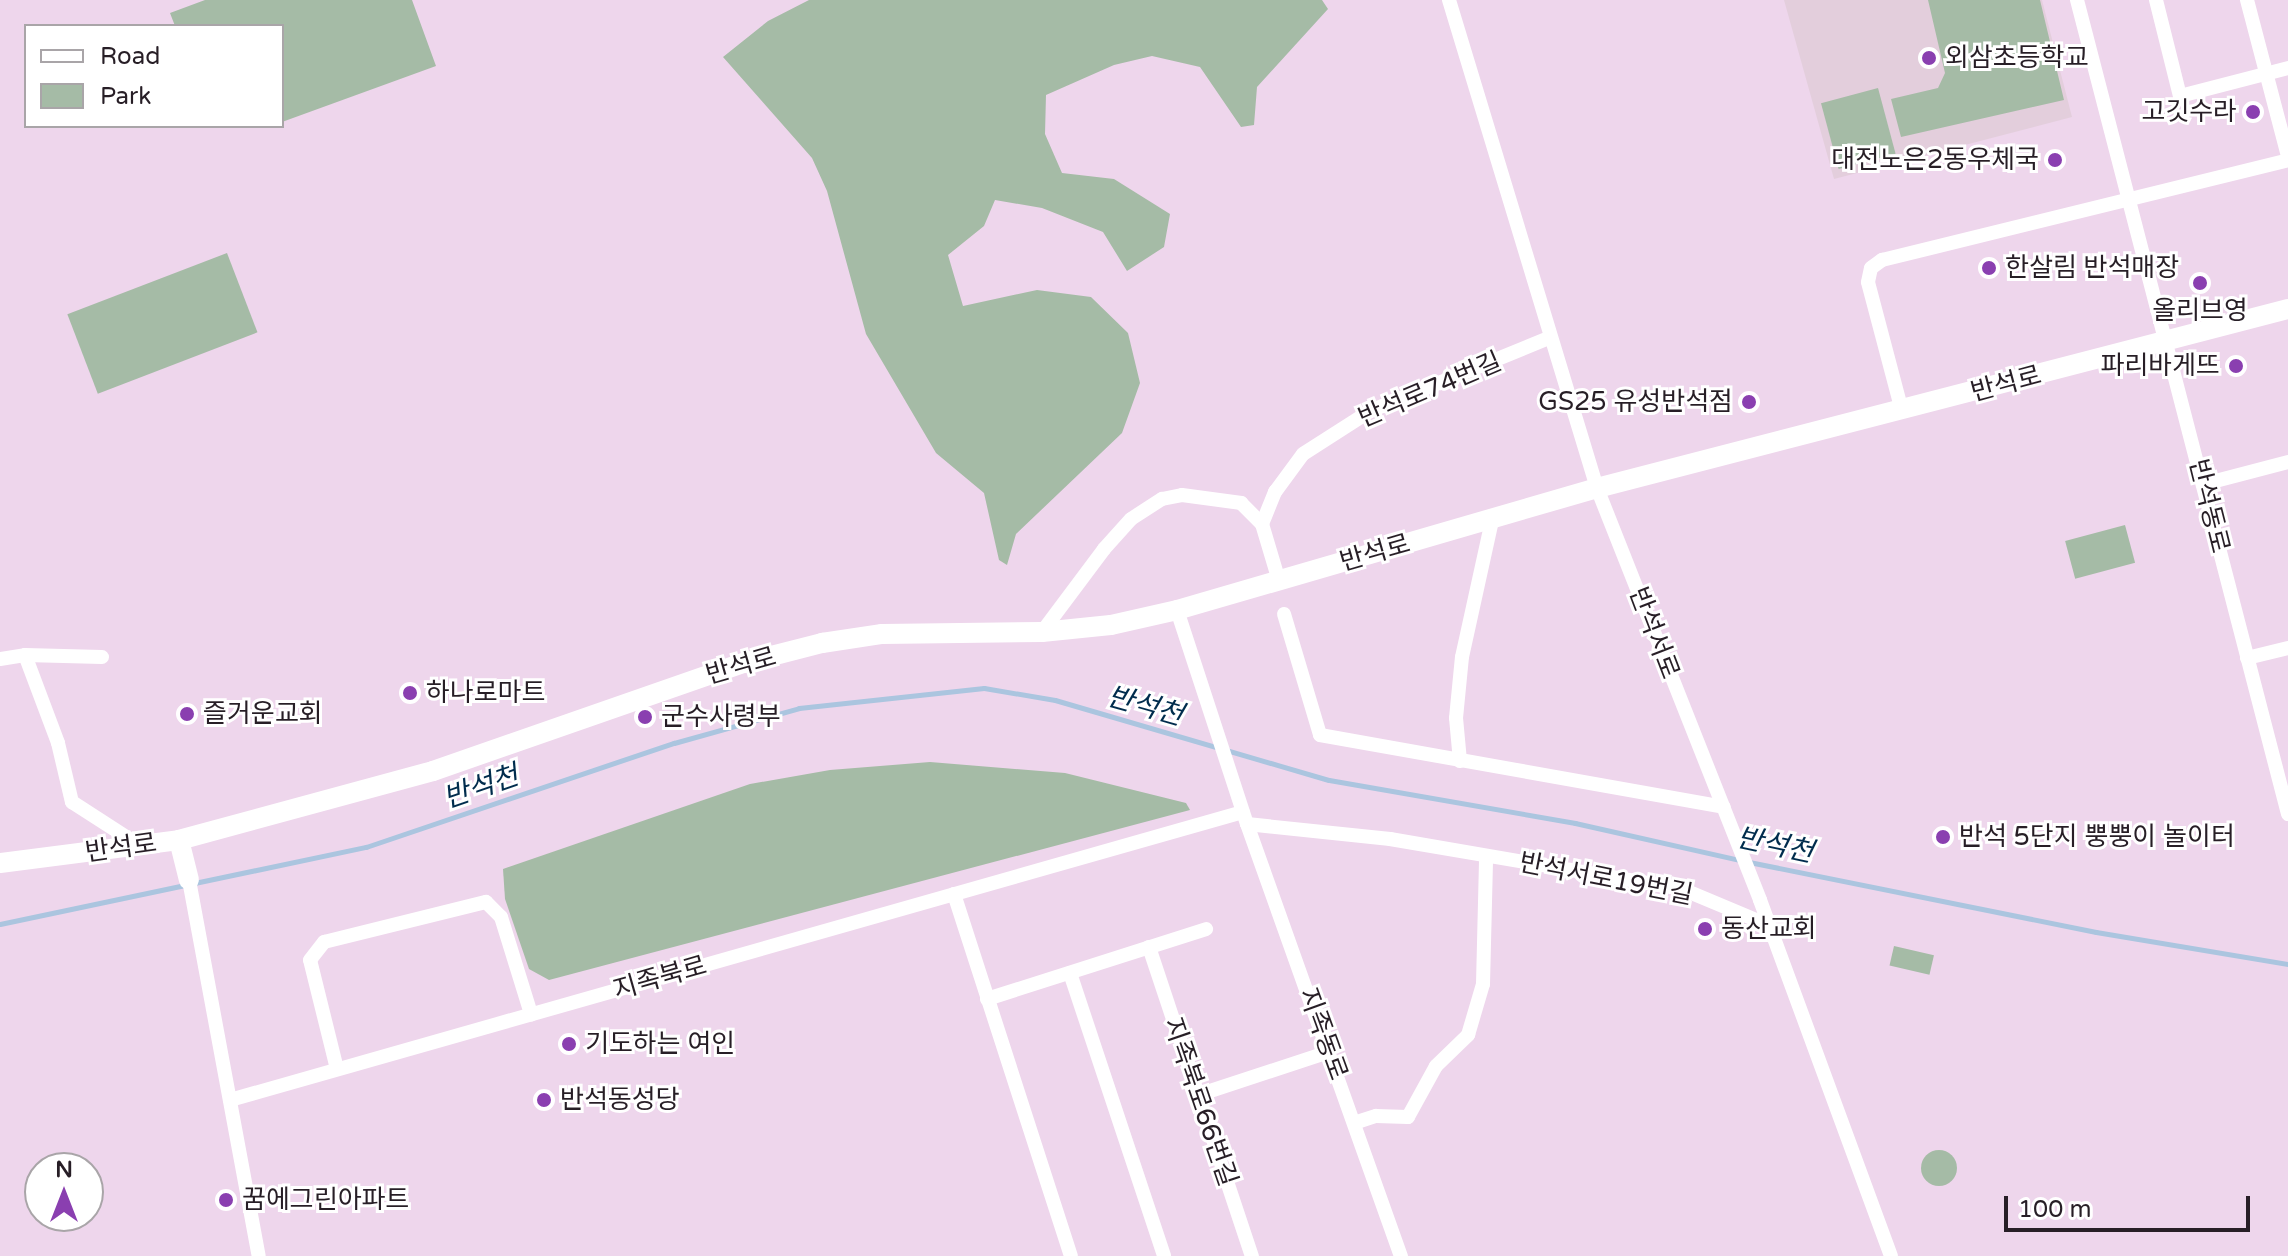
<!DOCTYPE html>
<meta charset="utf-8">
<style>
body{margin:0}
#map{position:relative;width:2288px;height:1256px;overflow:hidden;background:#eed6ec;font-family:"Varela Round","Noto Sans KR",sans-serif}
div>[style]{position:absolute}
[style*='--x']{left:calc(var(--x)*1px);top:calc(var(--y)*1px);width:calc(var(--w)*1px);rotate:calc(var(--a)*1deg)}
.education>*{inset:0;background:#e3cedc}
.green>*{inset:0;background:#a5bba6;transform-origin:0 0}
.round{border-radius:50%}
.stream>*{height:5px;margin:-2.5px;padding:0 2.5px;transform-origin:2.5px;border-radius:2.5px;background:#abc5df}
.street>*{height:14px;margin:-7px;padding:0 7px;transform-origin:7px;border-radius:7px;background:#fff}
.secondary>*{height:20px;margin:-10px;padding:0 10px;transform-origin:10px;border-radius:10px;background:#fff}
.dots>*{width:22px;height:22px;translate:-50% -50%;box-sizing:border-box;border:4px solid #fff;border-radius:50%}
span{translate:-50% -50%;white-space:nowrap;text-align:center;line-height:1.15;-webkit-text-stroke:6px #fff;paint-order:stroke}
.poi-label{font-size:26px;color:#271e26}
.left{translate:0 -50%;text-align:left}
.right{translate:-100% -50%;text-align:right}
.street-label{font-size:26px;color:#271e26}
.water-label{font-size:28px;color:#002c4d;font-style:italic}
.legend{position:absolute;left:24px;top:24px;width:260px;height:104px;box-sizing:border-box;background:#fff;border:2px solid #a9a5a8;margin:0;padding:10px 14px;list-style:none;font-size:24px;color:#271e26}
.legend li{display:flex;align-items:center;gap:16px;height:40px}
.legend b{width:40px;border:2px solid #a9a5a8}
.north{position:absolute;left:24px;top:1152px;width:80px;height:80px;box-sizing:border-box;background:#fff;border:2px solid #a9a5a8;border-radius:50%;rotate:0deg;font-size:22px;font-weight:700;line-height:32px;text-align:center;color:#271e26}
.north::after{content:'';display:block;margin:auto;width:28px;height:36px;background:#8a3fb0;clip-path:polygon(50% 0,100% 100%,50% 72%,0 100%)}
.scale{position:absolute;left:2004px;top:1196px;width:246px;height:36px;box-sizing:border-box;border:4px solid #271e26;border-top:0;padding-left:10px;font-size:24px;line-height:28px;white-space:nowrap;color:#271e26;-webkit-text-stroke:6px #fff;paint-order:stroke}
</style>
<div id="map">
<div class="education">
<div style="clip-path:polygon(1784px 0,2042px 0,2072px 117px,1834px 179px)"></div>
</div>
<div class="green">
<div style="clip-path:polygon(205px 0,412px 0,436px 66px,282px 122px,282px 26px,175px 26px,170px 13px)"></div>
<div style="clip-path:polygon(809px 0,1322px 0,1328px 9px,1257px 87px,1254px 125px,1241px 127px,1200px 67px,1152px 56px,1114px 65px,1046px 95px,1045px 134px,1062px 173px,1114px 179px,1170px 214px,1164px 247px,1127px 271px,1103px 232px,1042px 208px,995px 200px,984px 226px,948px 255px,963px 306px,1037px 290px,1091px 297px,1128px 333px,1140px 383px,1122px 433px,1016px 534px,1007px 565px,999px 560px,984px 493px,936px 453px,866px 334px,827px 191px,812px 158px,723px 57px,768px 21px)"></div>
<div style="clip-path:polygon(1928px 0,2040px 0,2064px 100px,1901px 137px,1891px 99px,1938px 88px,1945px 73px)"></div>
<div style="left:1878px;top:88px;width:68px;height:59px;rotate:75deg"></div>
<div style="left:227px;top:253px;width:85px;height:171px;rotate:69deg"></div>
<div style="left:2125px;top:525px;width:39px;height:62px;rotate:75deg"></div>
<div style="clip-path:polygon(930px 762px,1065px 773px,1186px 803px,1190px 810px,549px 980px,529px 969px,505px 899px,503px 869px,750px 784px,830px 770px)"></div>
<div style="left:1894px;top:946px;width:41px;height:20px;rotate:13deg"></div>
<div class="round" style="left:1921px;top:1150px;width:36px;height:36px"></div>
</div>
<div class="stream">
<div style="--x:1749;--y:862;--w:354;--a:11.4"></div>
<div style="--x:2096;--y:932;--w:195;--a:9.5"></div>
<div style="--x:0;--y:924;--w:374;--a:-11.9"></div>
<div style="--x:366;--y:847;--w:325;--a:-18.7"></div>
<div style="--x:674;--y:743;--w:130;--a:-15.6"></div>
<div style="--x:799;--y:708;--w:186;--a:-6.2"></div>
<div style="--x:984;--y:688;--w:72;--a:9.6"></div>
<div style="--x:1055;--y:700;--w:285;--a:16.3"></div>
<div style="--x:1329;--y:780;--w:250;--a:9.9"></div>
<div style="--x:1575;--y:823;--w:168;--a:12.7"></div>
</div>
<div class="street">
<div style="--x:1449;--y:0;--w:510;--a:73.13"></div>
<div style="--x:1597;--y:488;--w:443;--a:68.4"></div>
<div style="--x:1760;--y:900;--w:379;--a:69.8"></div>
<div style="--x:2077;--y:0;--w:841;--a:75.47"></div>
<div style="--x:2156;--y:0;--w:99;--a:76"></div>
<div style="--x:2180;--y:96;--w:112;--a:-14.5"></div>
<div style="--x:2247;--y:0;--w:161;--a:75.3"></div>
<div style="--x:1902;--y:411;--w:133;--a:-104.8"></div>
<div style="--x:1868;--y:282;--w:14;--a:-78"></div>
<div style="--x:1871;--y:268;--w:14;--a:-36"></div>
<div style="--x:1882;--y:260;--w:418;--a:-13.8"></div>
<div style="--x:2204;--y:484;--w:87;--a:-14.7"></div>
<div style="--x:1262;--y:524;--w:35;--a:-68"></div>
<div style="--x:1275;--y:492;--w:47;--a:-53.6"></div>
<div style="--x:1303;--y:454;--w:80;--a:-32.7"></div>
<div style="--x:1370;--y:411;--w:193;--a:-22.2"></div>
<div style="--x:1177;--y:610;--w:225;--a:71.9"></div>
<div style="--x:1247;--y:824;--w:459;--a:70.4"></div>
<div style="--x:1284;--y:614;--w:126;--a:73.4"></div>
<div style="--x:1320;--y:735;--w:410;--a:10.1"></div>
<div style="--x:1042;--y:632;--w:104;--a:-53.2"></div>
<div style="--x:1104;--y:549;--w:40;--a:-48"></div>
<div style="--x:1131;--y:519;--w:37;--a:-33"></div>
<div style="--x:1162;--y:499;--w:20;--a:-11"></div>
<div style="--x:1182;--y:495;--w:60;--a:7.7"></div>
<div style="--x:1241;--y:503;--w:30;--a:45"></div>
<div style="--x:1262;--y:524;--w:59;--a:73.4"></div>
<div style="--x:102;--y:657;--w:77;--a:-178.5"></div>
<div style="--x:25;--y:655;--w:94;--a:69.4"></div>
<div style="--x:58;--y:743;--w:61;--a:76.7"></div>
<div style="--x:72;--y:802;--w:81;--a:32.9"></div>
<div style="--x:2247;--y:658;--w:42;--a:-13.7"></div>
<div style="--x:0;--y:659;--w:25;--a:-9"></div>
<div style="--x:1460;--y:761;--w:43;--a:-95.3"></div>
<div style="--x:1456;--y:718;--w:61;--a:-84.4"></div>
<div style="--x:1462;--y:657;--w:140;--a:-77.6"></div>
<div style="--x:1247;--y:824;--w:144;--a:6"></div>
<div style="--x:1390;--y:839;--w:296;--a:9.7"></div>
<div style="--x:1682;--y:889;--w:93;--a:22.7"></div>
<div style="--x:189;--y:880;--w:382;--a:79.5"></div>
<div style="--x:954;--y:894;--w:380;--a:72.1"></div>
<div style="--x:1149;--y:947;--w:326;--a:71.6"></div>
<div style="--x:1070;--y:973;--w:298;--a:71.6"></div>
<div style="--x:987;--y:999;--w:230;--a:-17.7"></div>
<div style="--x:337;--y:1069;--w:112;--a:-103.9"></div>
<div style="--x:310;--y:960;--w:23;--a:-52"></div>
<div style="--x:324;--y:942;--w:167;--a:-13.9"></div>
<div style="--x:486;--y:902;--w:21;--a:45"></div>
<div style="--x:501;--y:917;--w:102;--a:72.8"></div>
<div style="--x:1198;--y:1095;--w:138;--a:-18.2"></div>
<div style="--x:230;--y:1100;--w:1053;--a:-15.87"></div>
<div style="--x:1354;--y:1123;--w:23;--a:-18"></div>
<div style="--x:1376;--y:1116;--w:32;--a:2"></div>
<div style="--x:1408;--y:1117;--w:58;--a:-61.2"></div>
<div style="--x:1436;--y:1066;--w:45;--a:-44.1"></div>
<div style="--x:1468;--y:1035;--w:53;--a:-73.6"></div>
<div style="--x:1483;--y:984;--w:126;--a:-88.6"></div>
</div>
<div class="secondary">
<div style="--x:179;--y:840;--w:41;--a:76"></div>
<div style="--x:0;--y:863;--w:180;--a:-7.3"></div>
<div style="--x:179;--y:840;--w:263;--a:-15.2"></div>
<div style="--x:433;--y:771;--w:329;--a:-19.2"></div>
<div style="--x:744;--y:663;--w:81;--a:-14.4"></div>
<div style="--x:822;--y:643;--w:61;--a:-8.5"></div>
<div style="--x:882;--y:634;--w:160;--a:-0.7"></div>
<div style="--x:1042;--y:632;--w:69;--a:-5.8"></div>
<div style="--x:1111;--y:625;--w:68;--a:-12.8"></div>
<div style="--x:1177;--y:610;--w:437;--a:-16.2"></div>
<div style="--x:1597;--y:488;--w:714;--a:-14.52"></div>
</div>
<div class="dots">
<div style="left:1929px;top:58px;background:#8a3fb0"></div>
<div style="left:2253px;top:112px;background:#8a3fb0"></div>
<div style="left:2055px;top:160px;background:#8a3fb0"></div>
<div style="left:1989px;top:268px;background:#8a3fb0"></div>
<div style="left:2200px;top:283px;background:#8a3fb0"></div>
<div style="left:2236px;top:366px;background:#8a3fb0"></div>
<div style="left:1749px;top:402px;background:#8a3fb0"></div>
<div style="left:410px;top:693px;background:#8a3fb0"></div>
<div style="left:187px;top:714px;background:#8a3fb0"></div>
<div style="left:645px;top:717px;background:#8a3fb0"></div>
<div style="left:1943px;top:837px;background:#8a3fb0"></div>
<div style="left:1705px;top:929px;background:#8a3fb0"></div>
<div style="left:569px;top:1044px;background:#8a3fb0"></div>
<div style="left:544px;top:1100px;background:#8a3fb0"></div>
<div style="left:226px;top:1200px;background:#8a3fb0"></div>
</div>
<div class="poi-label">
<span class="left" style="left:1945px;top:58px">외삼초등학교</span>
<span class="right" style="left:2237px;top:112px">고깃수라</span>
<span class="right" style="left:2039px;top:160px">대전노은2동우체국</span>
<span class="left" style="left:2005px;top:268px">한살림 반석매장</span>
<span style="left:2200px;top:311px">올리브영</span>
<span class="right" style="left:2220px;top:366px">파리바게뜨</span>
<span class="right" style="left:1733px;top:402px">GS25 유성반석점</span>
<span class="left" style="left:426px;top:693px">하나로마트</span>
<span class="left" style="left:203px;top:714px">즐거운교회</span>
<span class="left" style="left:661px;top:717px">군수사령부</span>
<span class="left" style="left:1959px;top:837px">반석 5단지 뿡뿡이 놀이터</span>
<span class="left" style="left:1721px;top:929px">동산교회</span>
<span class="left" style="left:585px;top:1044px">기도하는 여인</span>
<span class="left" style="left:560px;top:1100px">반석동성당</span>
<span class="left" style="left:242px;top:1200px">꿈에그린아파트</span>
</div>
<div class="street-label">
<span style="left:2006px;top:384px;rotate:-15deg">반석로</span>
<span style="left:1430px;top:390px;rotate:-23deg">반석로74번길</span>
<span style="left:2209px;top:506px;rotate:76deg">반석동로</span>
<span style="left:1375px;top:553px;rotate:-16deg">반석로</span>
<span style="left:1654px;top:633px;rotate:69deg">반석서로</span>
<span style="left:741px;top:666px;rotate:-16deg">반석로</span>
<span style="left:121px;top:848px;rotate:-8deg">반석로</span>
<span style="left:1606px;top:879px;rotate:11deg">반석서로19번길</span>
<span style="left:660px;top:978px;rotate:-16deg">지족북로</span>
<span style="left:1323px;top:1034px;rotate:70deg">지족동로</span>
<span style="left:1200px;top:1102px;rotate:71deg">지족북로66번길</span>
</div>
<div class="water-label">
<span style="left:1145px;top:706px;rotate:16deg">반석천</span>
<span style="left:481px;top:787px;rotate:-19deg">반석천</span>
<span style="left:1775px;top:845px;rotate:12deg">반석천</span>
</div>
<ul class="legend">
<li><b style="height:10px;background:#fff"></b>Road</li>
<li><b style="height:22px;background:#a5bba6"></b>Park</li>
</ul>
<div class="north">N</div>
<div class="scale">100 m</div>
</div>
